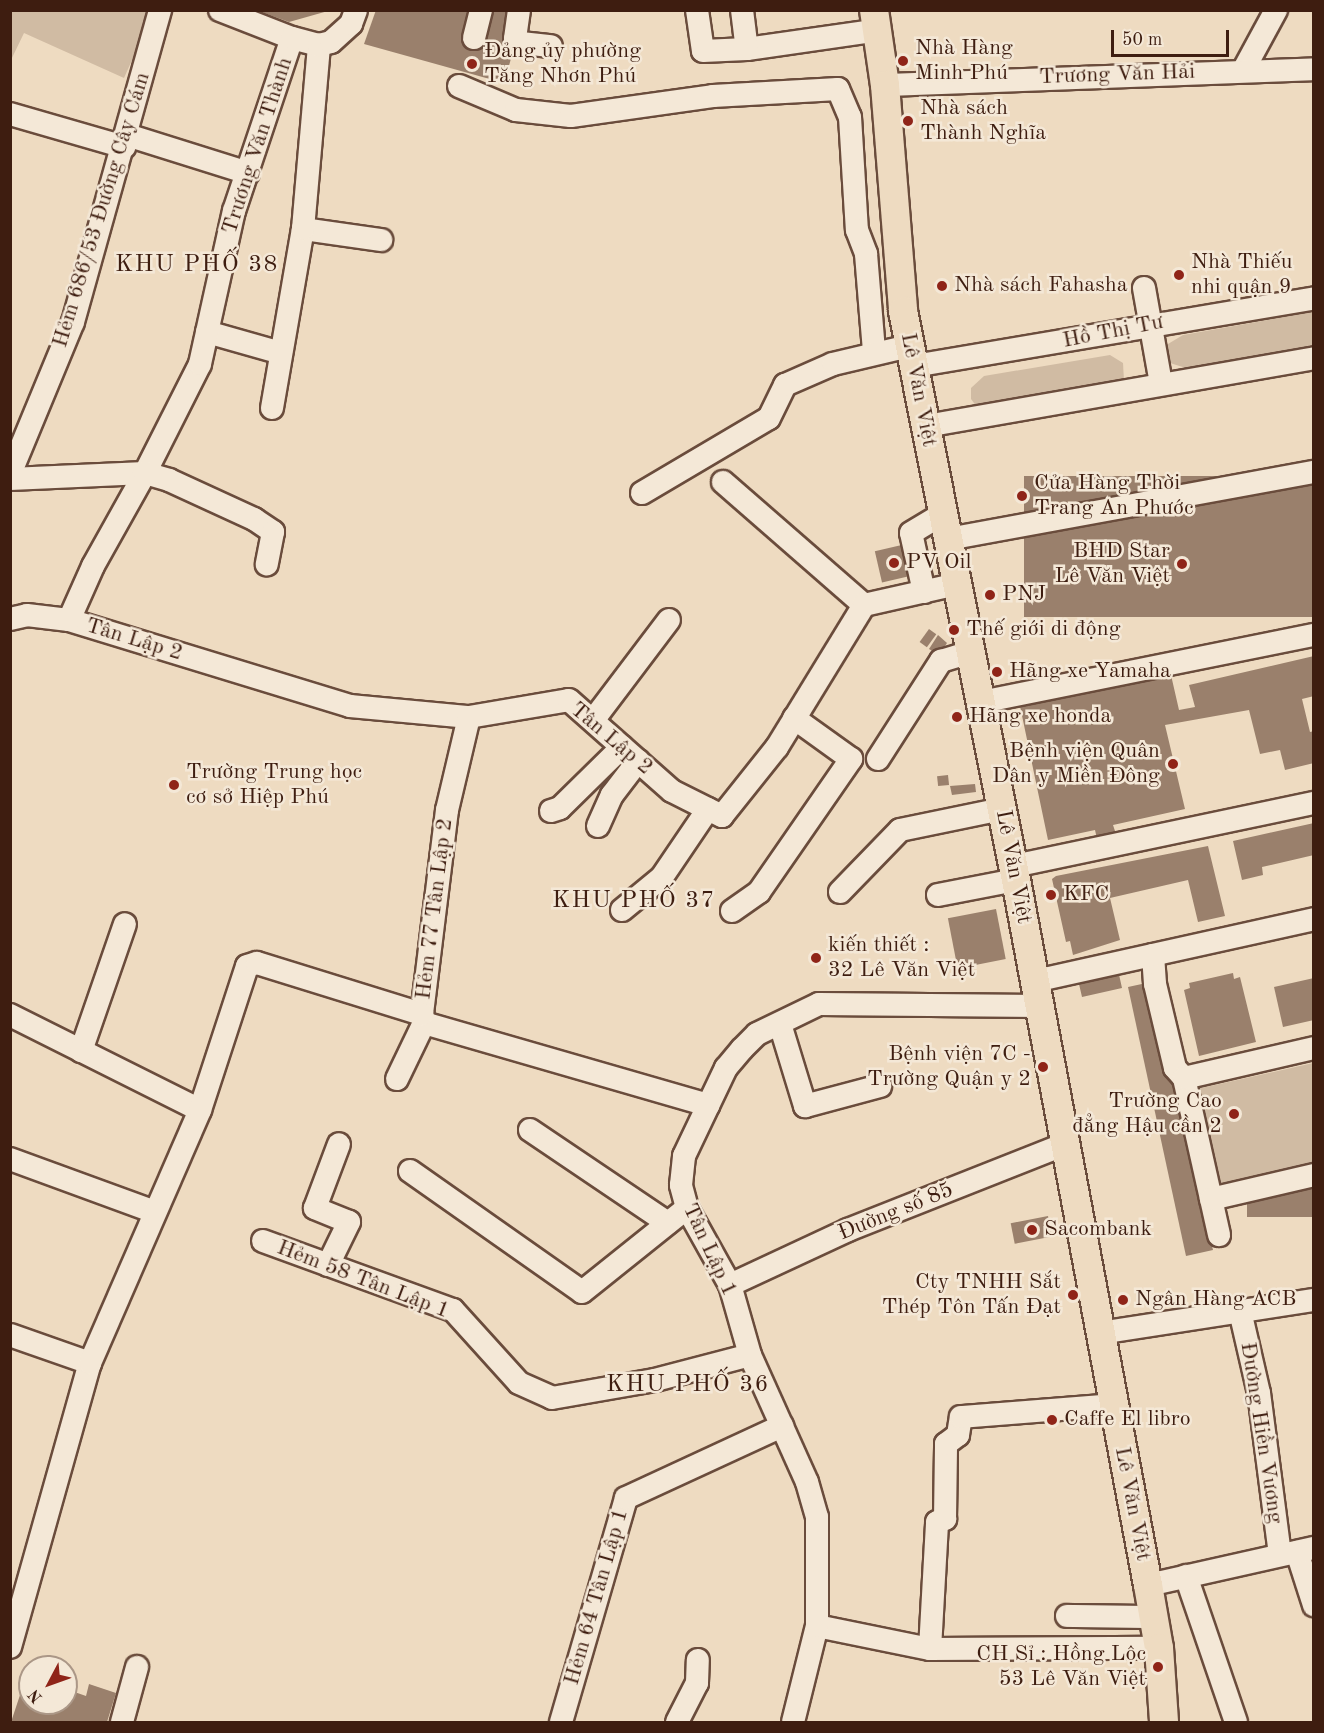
<!DOCTYPE html>
<meta charset="utf-8">
<style>
body{margin:0}
#map{position:relative;width:1324px;height:1733px;overflow:hidden;background:#eedbc1;font-family:"Old Standard TT",serif}
div>[style]{position:absolute}
[style*='--x']{left:calc(var(--x)*1px);top:calc(var(--y)*1px);width:calc(var(--w)*1px);rotate:calc(var(--a)*1deg)}
.green>*{inset:0;background:#d0bba3}
.building>*{inset:0;background:#9a806c;transform-origin:0 0}
.roads{filter:drop-shadow(2px 0 #6a4c3c) drop-shadow(-2px 0 #6a4c3c) drop-shadow(0 2px #6a4c3c) drop-shadow(0 -2px #6a4c3c)}
.minor>*{height:22px;margin:-11px;padding:0 11px;transform-origin:11px;border-radius:11px;background:#f4e8d7}
.major>*{height:28px;margin:-14px;padding:0 14px;transform-origin:14px;border-radius:14px;background:#eedbc1}
.dots>*{width:16px;height:16px;translate:-50% -50%;box-sizing:border-box;border:3px solid #f4e8d7;border-radius:50%}
span{translate:-50% -50%;white-space:nowrap;text-align:center;line-height:1.15;-webkit-text-stroke:5px #f4e8d7;paint-order:stroke}
.poi-label{font-size:22px;color:#3e1d10}
.left{translate:0 -50%;text-align:left}
.right{translate:-100% -50%;text-align:right}
.street-label{font-size:22px;color:#3e1d10}
.neighbourhood-label{font-size:24px;color:#3e1d10;letter-spacing:1.5px}
.frame{position:absolute;inset:0;border:12px solid #3e1d10;pointer-events:none}
.north{position:absolute;left:18px;top:1655px;width:60px;height:60px;box-sizing:border-box;background:#f4e8d7;border:2px solid #ab9787;border-radius:50%;rotate:229deg;font-size:16px;font-weight:700;line-height:24px;text-align:center;color:#3e1d10}
.north::after{content:'';display:block;margin:auto;width:21px;height:27px;background:#8f2418;clip-path:polygon(50% 0,100% 100%,50% 72%,0 100%)}
.scale{position:absolute;left:1111px;top:30px;width:118px;height:27px;box-sizing:border-box;border:3px solid #3e1d10;border-top:0;padding-left:8px;font-size:18px;line-height:21px;white-space:nowrap;color:#3e1d10;-webkit-text-stroke:4px #f4e8d7;paint-order:stroke}
</style>
<div id="map">
<div class="green">
<div style="clip-path:polygon(10px 11px,154px 11px,124px 78px,24px 33px,11px 60px)"></div>
<div style="clip-path:polygon(1313px 312px,1313px 349px,1189px 369px,1170px 363px,1167px 357px,1168px 344px,1183px 335px)"></div>
<div style="clip-path:polygon(1110px 355px,1123px 363px,1124px 381px,977px 407px,971px 399px,971px 388px,984px 376px)"></div>
<div style="clip-path:polygon(1313px 1063px,1313px 1166px,1219px 1187px,1197px 1089px)"></div>
</div>
<div class="building">
<div style="clip-path:polygon(256px 10px,328px 10px,328px 11px,289px 22px)"></div>
<div style="clip-path:polygon(376px 10px,525px 10px,504px 83px,364px 44px)"></div>
<div style="left:1314px;top:476px;width:141px;height:290px;rotate:90deg"></div>
<div style="left:906px;top:544px;width:32px;height:32px;rotate:77deg"></div>
<div style="left:929px;top:629px;width:9px;height:16px;rotate:36deg"></div>
<div style="clip-path:polygon(938px 635px,947px 643px,939px 655px,929px 649px)"></div>
<div style="clip-path:polygon(1314px 656px,1314px 696px,1302px 699px,1310px 732px,1314px 731px,1314px 763px,1285px 770px,1280px 750px,1260px 754px,1249px 710px,1165px 725px,1185px 809px,1113px 825px,1116px 834px,1097px 839px,1095px 830px,1048px 840px,1020px 706px,1171px 675px,1179px 710px,1195px 707px,1189px 685px)"></div>
<div style="left:948px;top:775px;width:10px;height:11px;rotate:84deg"></div>
<div style="clip-path:polygon(975px 784px,976px 792px,952px 795px,950px 786px)"></div>
<div style="clip-path:polygon(1314px 823px,1314px 855px,1262px 867px,1263px 875px,1242px 880px,1233px 841px)"></div>
<div style="clip-path:polygon(1208px 846px,1225px 916px,1198px 922px,1188px 880px,1110px 898px,1120px 940px,1073px 955px,1070px 941px,1066px 942px,1052px 879px,1056px 876px)"></div>
<div style="left:996px;top:909px;width:51px;height:49px;rotate:79deg"></div>
<div style="clip-path:polygon(1118px 970px,1122px 988px,1082px 997px,1079px 984px,1107px 978px,1106px 973px)"></div>
<div style="clip-path:polygon(1233px 973px,1234px 979px,1240px 977px,1256px 1042px,1199px 1056px,1184px 990px,1190px 988px,1189px 983px)"></div>
<div style="clip-path:polygon(1314px 978px,1314px 1020px,1283px 1027px,1274px 987px)"></div>
<div style="clip-path:polygon(1151px 982px,1213px 1250px,1186px 1256px,1128px 987px)"></div>
<div style="left:1314px;top:1188px;width:29px;height:67px;rotate:90deg"></div>
<div style="left:1048px;top:1216px;width:21px;height:38px;rotate:79deg"></div>
<div style="clip-path:polygon(26px 1677px,30px 1679px,30px 1703px,66px 1703px,66px 1689px,86px 1696px,89px 1684px,116px 1693px,107px 1722px,11px 1722px)"></div>
</div>
<div class="roads">
<div class="minor">
<div style="--x:220;--y:10;--w:77;--a:21.3"></div>
<div style="--x:519;--y:10;--w:29;--a:98"></div>
<div style="--x:515;--y:39;--w:7;--a:34"></div>
<div style="--x:521;--y:43;--w:30;--a:6"></div>
<div style="--x:697;--y:10;--w:41;--a:81.7"></div>
<div style="--x:703;--y:51;--w:44;--a:-2.6"></div>
<div style="--x:747;--y:49;--w:133;--a:-8.2"></div>
<div style="--x:742;--y:10;--w:39;--a:83"></div>
<div style="--x:474;--y:38;--w:29;--a:-76"></div>
<div style="--x:1244;--y:69;--w:67;--a:-61.5"></div>
<div style="--x:885;--y:85;--w:429;--a:-2.1"></div>
<div style="--x:459;--y:86;--w:62;--a:22.8"></div>
<div style="--x:516;--y:110;--w:55;--a:6.2"></div>
<div style="--x:571;--y:116;--w:143;--a:-8"></div>
<div style="--x:713;--y:96;--w:125;--a:-3.2"></div>
<div style="--x:838;--y:89;--w:30;--a:67"></div>
<div style="--x:850;--y:117;--w:113;--a:86.5"></div>
<div style="--x:857;--y:230;--w:26;--a:69"></div>
<div style="--x:866;--y:254;--w:98;--a:85.3"></div>
<div style="--x:10;--y:114;--w:119;--a:16.1"></div>
<div style="--x:127;--y:135;--w:127;--a:17.4"></div>
<div style="--x:303;--y:229;--w:79;--a:8"></div>
<div style="--x:1144;--y:288;--w:97;--a:79.9"></div>
<div style="--x:207;--y:332;--w:77;--a:15.8"></div>
<div style="--x:914;--y:366;--w:406;--a:-9.6"></div>
<div style="--x:272;--y:408;--w:182;--a:-80.2"></div>
<div style="--x:303;--y:229;--w:185;--a:-85"></div>
<div style="--x:926;--y:426;--w:394;--a:-9.9"></div>
<div style="--x:10;--y:474;--w:165;--a:-67.5"></div>
<div style="--x:73;--y:322;--w:324;--a:-74.4"></div>
<div style="--x:10;--y:479;--w:135;--a:-2.5"></div>
<div style="--x:145;--y:473;--w:122;--a:-63.2"></div>
<div style="--x:200;--y:364;--w:157;--a:-77.5"></div>
<div style="--x:234;--y:211;--w:182;--a:-71.5"></div>
<div style="--x:292;--y:38;--w:28;--a:15"></div>
<div style="--x:319;--y:45;--w:12;--a:-14"></div>
<div style="--x:331;--y:42;--w:27;--a:-42"></div>
<div style="--x:351;--y:24;--w:15;--a:-70"></div>
<div style="--x:723;--y:482;--w:187;--a:41.1"></div>
<div style="--x:642;--y:493;--w:147;--a:-30.6"></div>
<div style="--x:769;--y:418;--w:37;--a:-64"></div>
<div style="--x:785;--y:385;--w:52;--a:-23.6"></div>
<div style="--x:833;--y:364;--w:78;--a:-13.3"></div>
<div style="--x:948;--y:539;--w:372;--a:-10.4"></div>
<div style="--x:924;--y:592;--w:60;--a:-102.4"></div>
<div style="--x:911;--y:533;--w:37;--a:-31"></div>
<div style="--x:10;--y:619;--w:17;--a:-13"></div>
<div style="--x:27;--y:615;--w:42;--a:6.8"></div>
<div style="--x:69;--y:620;--w:294;--a:17"></div>
<div style="--x:350;--y:706;--w:120;--a:5.3"></div>
<div style="--x:469;--y:717;--w:101;--a:-9.6"></div>
<div style="--x:569;--y:700;--w:137;--a:41.5"></div>
<div style="--x:672;--y:791;--w:56;--a:26.6"></div>
<div style="--x:722;--y:816;--w:88;--a:-51.4"></div>
<div style="--x:777;--y:747;--w:167;--a:-58.5"></div>
<div style="--x:864;--y:605;--w:95;--a:-12.7"></div>
<div style="--x:69;--y:620;--w:59;--a:-66"></div>
<div style="--x:93;--y:566;--w:107;--a:-60.8"></div>
<div style="--x:145;--y:473;--w:25;--a:16"></div>
<div style="--x:169;--y:480;--w:94;--a:24.6"></div>
<div style="--x:254;--y:519;--w:23;--a:34"></div>
<div style="--x:273;--y:532;--w:33;--a:101"></div>
<div style="--x:981;--y:702;--w:340;--a:-11.4"></div>
<div style="--x:469;--y:717;--w:96;--a:103.3"></div>
<div style="--x:447;--y:810;--w:206;--a:97"></div>
<div style="--x:422;--y:1014;--w:9;--a:77"></div>
<div style="--x:424;--y:1023;--w:296;--a:16.1"></div>
<div style="--x:594;--y:719;--w:124;--a:-52.9"></div>
<div style="--x:878;--y:759;--w:117;--a:-57.3"></div>
<div style="--x:941;--y:661;--w:31;--a:-17"></div>
<div style="--x:551;--y:811;--w:9;--a:-18"></div>
<div style="--x:560;--y:808;--w:87;--a:-44.5"></div>
<div style="--x:598;--y:826;--w:34;--a:-66"></div>
<div style="--x:612;--y:795;--w:43;--a:-52.6"></div>
<div style="--x:1014;--y:866;--w:307;--a:-11.9"></div>
<div style="--x:840;--y:892;--w:86;--a:-45.9"></div>
<div style="--x:900;--y:830;--w:104;--a:-11.6"></div>
<div style="--x:938;--y:895;--w:79;--a:-10.9"></div>
<div style="--x:622;--y:910;--w:52;--a:-39.5"></div>
<div style="--x:662;--y:877;--w:82;--a:-55.9"></div>
<div style="--x:732;--y:911;--w:33;--a:-35"></div>
<div style="--x:759;--y:892;--w:162;--a:-55.3"></div>
<div style="--x:851;--y:759;--w:70;--a:-144.3"></div>
<div style="--x:1153;--y:955;--w:29;--a:86"></div>
<div style="--x:1155;--y:984;--w:86;--a:76.6"></div>
<div style="--x:1175;--y:1068;--w:13;--a:48"></div>
<div style="--x:1184;--y:1078;--w:161;--a:77.4"></div>
<div style="--x:1035;--y:981;--w:286;--a:-12.5"></div>
<div style="--x:10;--y:1015;--w:212;--a:26.6"></div>
<div style="--x:780;--y:1024;--w:86;--a:73"></div>
<div style="--x:805;--y:1106;--w:78;--a:-14.9"></div>
<div style="--x:81;--y:1051;--w:134;--a:-70.9"></div>
<div style="--x:1184;--y:1078;--w:133;--a:-13"></div>
<div style="--x:397;--y:1079;--w:62;--a:-64.3"></div>
<div style="--x:530;--y:1130;--w:166;--a:34"></div>
<div style="--x:10;--y:1159;--w:154;--a:20.1"></div>
<div style="--x:410;--y:1171;--w:210;--a:35.1"></div>
<div style="--x:582;--y:1292;--w:134;--a:-38.7"></div>
<div style="--x:1211;--y:1199;--w:106;--a:-13.1"></div>
<div style="--x:263;--y:1241;--w:202;--a:20"></div>
<div style="--x:453;--y:1310;--w:98;--a:47.9"></div>
<div style="--x:519;--y:1383;--w:36;--a:24"></div>
<div style="--x:552;--y:1398;--w:105;--a:-9.9"></div>
<div style="--x:655;--y:1380;--w:98;--a:-14.7"></div>
<div style="--x:328;--y:1265;--w:48;--a:-64"></div>
<div style="--x:349;--y:1222;--w:37;--a:-158"></div>
<div style="--x:315;--y:1208;--w:68;--a:-69.4"></div>
<div style="--x:730;--y:1285;--w:130;--a:-25"></div>
<div style="--x:848;--y:1230;--w:233;--a:-21.6"></div>
<div style="--x:1240;--y:1311;--w:84;--a:77"></div>
<div style="--x:1259;--y:1393;--w:163;--a:82.6"></div>
<div style="--x:1100;--y:1333;--w:217;--a:-8.8"></div>
<div style="--x:10;--y:1335;--w:85;--a:19.3"></div>
<div style="--x:1297;--y:1552;--w:56;--a:72.2"></div>
<div style="--x:1186;--y:1576;--w:154;--a:71.1"></div>
<div style="--x:1148;--y:1585;--w:170;--a:-12.6"></div>
<div style="--x:1067;--y:1616;--w:87;--a:0.7"></div>
<div style="--x:817;--y:1626;--w:115;--a:11.5"></div>
<div style="--x:930;--y:1649;--w:229;--a:-0.3"></div>
<div style="--x:10;--y:1647;--w:295;--a:-74.3"></div>
<div style="--x:90;--y:1363;--w:276;--a:-66.5"></div>
<div style="--x:200;--y:1110;--w:151;--a:-71.9"></div>
<div style="--x:247;--y:966;--w:10;--a:-17"></div>
<div style="--x:257;--y:963;--w:173;--a:17.2"></div>
<div style="--x:930;--y:1649;--w:127;--a:-86.8"></div>
<div style="--x:937;--y:1522;--w:9;--a:-21"></div>
<div style="--x:945;--y:1519;--w:75;--a:-89.2"></div>
<div style="--x:946;--y:1444;--w:15;--a:-37"></div>
<div style="--x:958;--y:1435;--w:18;--a:-81"></div>
<div style="--x:961;--y:1417;--w:153;--a:-4.5"></div>
<div style="--x:122;--y:1722;--w:57;--a:-74.7"></div>
<div style="--x:561;--y:1722;--w:233;--a:-73.8"></div>
<div style="--x:626;--y:1498;--w:172;--a:-24.8"></div>
<div style="--x:677;--y:1722;--w:44;--a:-62.9"></div>
<div style="--x:697;--y:1683;--w:23;--a:-88"></div>
<div style="--x:793;--y:1722;--w:99;--a:-76"></div>
<div style="--x:817;--y:1626;--w:109;--a:-90"></div>
<div style="--x:817;--y:1517;--w:36;--a:-106"></div>
<div style="--x:807;--y:1482;--w:139;--a:-114.2"></div>
<div style="--x:750;--y:1355;--w:73;--a:-105.9"></div>
<div style="--x:730;--y:1285;--w:88;--a:-119.2"></div>
<div style="--x:687;--y:1208;--w:24;--a:-105"></div>
<div style="--x:681;--y:1185;--w:29;--a:-84"></div>
<div style="--x:684;--y:1156;--w:98;--a:-64.5"></div>
<div style="--x:726;--y:1068;--w:25;--a:-50"></div>
<div style="--x:742;--y:1049;--w:21;--a:-45"></div>
<div style="--x:757;--y:1034;--w:69;--a:-25.8"></div>
<div style="--x:819;--y:1004;--w:221;--a:0.5"></div>
</div>
<div class="major">
<div style="--x:874;--y:10;--w:76;--a:81.7"></div>
<div style="--x:885;--y:85;--w:227;--a:85.4"></div>
<div style="--x:903;--y:311;--w:580;--a:78.77"></div>
<div style="--x:1016;--y:880;--w:717;--a:79.4"></div>
<div style="--x:1148;--y:1585;--w:64;--a:80.1"></div>
<div style="--x:1159;--y:1648;--w:74;--a:86.1"></div>
</div>
</div>
<div class="dots">
<div style="left:903px;top:61px;background:#8f2418"></div>
<div style="left:472px;top:64px;background:#8f2418"></div>
<div style="left:908px;top:121px;background:#8f2418"></div>
<div style="left:1179px;top:275px;background:#8f2418"></div>
<div style="left:942px;top:286px;background:#8f2418"></div>
<div style="left:1022px;top:496px;background:#8f2418"></div>
<div style="left:894px;top:563px;background:#8f2418"></div>
<div style="left:1182px;top:564px;background:#8f2418"></div>
<div style="left:990px;top:595px;background:#8f2418"></div>
<div style="left:954px;top:630px;background:#8f2418"></div>
<div style="left:997px;top:672px;background:#8f2418"></div>
<div style="left:957px;top:717px;background:#8f2418"></div>
<div style="left:1173px;top:764px;background:#8f2418"></div>
<div style="left:174px;top:785px;background:#8f2418"></div>
<div style="left:1051px;top:895px;background:#8f2418"></div>
<div style="left:816px;top:958px;background:#8f2418"></div>
<div style="left:1043px;top:1067px;background:#8f2418"></div>
<div style="left:1234px;top:1114px;background:#8f2418"></div>
<div style="left:1032px;top:1230px;background:#8f2418"></div>
<div style="left:1073px;top:1295px;background:#8f2418"></div>
<div style="left:1123px;top:1300px;background:#8f2418"></div>
<div style="left:1052px;top:1420px;background:#8f2418"></div>
<div style="left:1158px;top:1667px;background:#8f2418"></div>
</div>
<div class="poi-label">
<span class="left" style="left:915px;top:61px">Nhà Hàng<br>Minh Phú</span>
<span class="left" style="left:484px;top:64px">Đảng ủy phường<br>Tăng Nhơn Phú</span>
<span class="left" style="left:920px;top:121px">Nhà sách<br>Thành Nghĩa</span>
<span class="left" style="left:1191px;top:275px">Nhà Thiếu<br>nhi quận 9</span>
<span class="left" style="left:954px;top:286px">Nhà sách Fahasha</span>
<span class="left" style="left:1034px;top:496px">Cửa Hàng Thời<br>Trang An Phước</span>
<span class="right" style="left:1170px;top:564px">BHD Star<br>Lê Văn Việt</span>
<span class="left" style="left:906px;top:563px">PV Oil</span>
<span class="left" style="left:1002px;top:595px">PNJ</span>
<span class="left" style="left:966px;top:630px">Thế giới di động</span>
<span class="left" style="left:1009px;top:672px">Hãng xe Yamaha</span>
<span class="left" style="left:969px;top:717px">Hãng xe honda</span>
<span class="right" style="left:1160px;top:764px">Bệnh viện Quân<br>Dân y Miền Đông</span>
<span class="left" style="left:186px;top:785px">Trường Trung học<br>cơ sở Hiệp Phú</span>
<span class="left" style="left:1063px;top:895px">KFC</span>
<span class="left" style="left:828px;top:958px">kiến thiết :<br>32 Lê Văn Việt</span>
<span class="right" style="left:1031px;top:1067px">Bệnh viện 7C -<br>Trường Quận y 2</span>
<span class="right" style="left:1222px;top:1114px">Trường Cao<br>đẳng Hậu cần 2</span>
<span class="left" style="left:1044px;top:1230px">Sacombank</span>
<span class="right" style="left:1061px;top:1295px">Cty TNHH Sắt<br>Thép Tôn Tấn Đạt</span>
<span class="left" style="left:1135px;top:1300px">Ngân Hàng ACB</span>
<span class="left" style="left:1064px;top:1420px">Caffe El libro</span>
<span class="right" style="left:1146px;top:1667px">CH Sỉ : Hồng Lộc<br>53 Lê Văn Việt</span>
</div>
<div class="street-label">
<span style="left:1117px;top:75px;rotate:-2deg">Trương Văn Hải</span>
<span style="left:258px;top:146px;rotate:-72deg">Trương Văn Thành</span>
<span style="left:102px;top:210px;rotate:-73deg">Hẻm 686/53 Đường Cây Cám</span>
<span style="left:1113px;top:332px;rotate:-11deg">Hồ Thị Tư</span>
<span style="left:918px;top:390px;rotate:79deg">Lê Văn Việt</span>
<span style="left:134px;top:640px;rotate:17deg">Tân Lập 2</span>
<span style="left:611px;top:739px;rotate:40deg">Tân Lập 2</span>
<span style="left:1013px;top:867px;rotate:79deg">Lê Văn Việt</span>
<span style="left:435px;top:909px;rotate:-83deg">Hẻm 77 Tân Lập 2</span>
<span style="left:896px;top:1212px;rotate:-22deg">Đường số 85</span>
<span style="left:709px;top:1250px;rotate:65deg">Tân Lập 1</span>
<span style="left:363px;top:1280px;rotate:21deg">Hẻm 58 Tân Lập 1</span>
<span style="left:1261px;top:1433px;rotate:81deg">Đường Hiền Vương</span>
<span style="left:1132px;top:1504px;rotate:79deg">Lê Văn Việt</span>
<span style="left:597px;top:1597px;rotate:-74deg">Hẻm 64 Tân Lập 1</span>
</div>
<div class="neighbourhood-label">
<span style="left:197px;top:266px">KHU PHỐ 38</span>
<span style="left:634px;top:902px">KHU PHỐ 37</span>
<span style="left:688px;top:1386px">KHU PHỐ 36</span>
</div>
<div class="frame"></div>
<div class="north">N</div>
<div class="scale">50 m</div>
</div>
